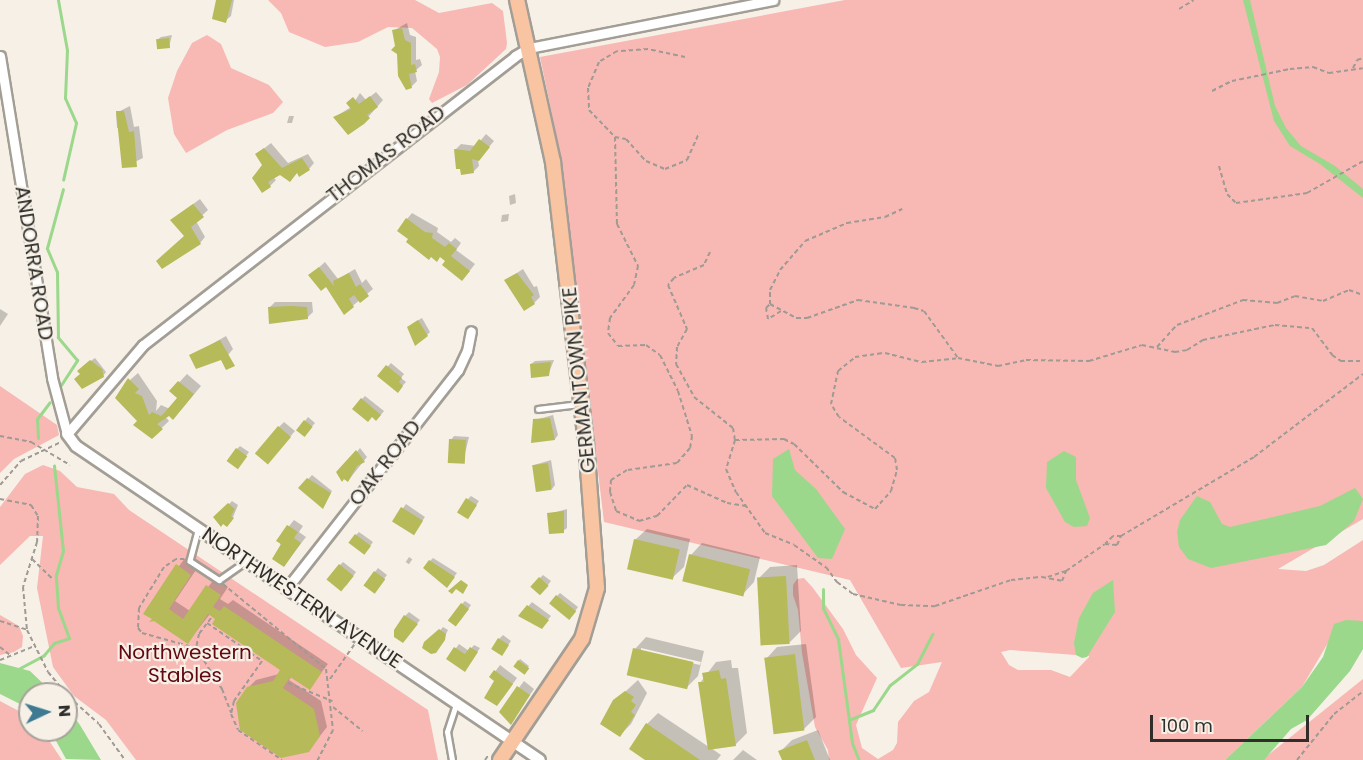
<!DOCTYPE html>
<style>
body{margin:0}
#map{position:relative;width:1363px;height:760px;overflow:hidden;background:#f6f0e7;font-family:Poppins,sans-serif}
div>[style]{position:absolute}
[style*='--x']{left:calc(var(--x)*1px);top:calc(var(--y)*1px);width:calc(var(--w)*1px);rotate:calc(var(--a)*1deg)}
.green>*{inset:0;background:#f8b8b3}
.water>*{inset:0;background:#9bd88b}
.shadow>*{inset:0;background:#0003;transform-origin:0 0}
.stream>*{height:3px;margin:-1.5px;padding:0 1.5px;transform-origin:1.5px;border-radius:1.5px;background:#9bd88b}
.building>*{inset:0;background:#b7ba58;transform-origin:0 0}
.path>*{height:2px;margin-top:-1px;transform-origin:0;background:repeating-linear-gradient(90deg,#9f9a94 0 4.5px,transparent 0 7.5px)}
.roads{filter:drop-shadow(2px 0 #a39e95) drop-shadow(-2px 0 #a39e95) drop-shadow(0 2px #a39e95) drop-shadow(0 -2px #a39e95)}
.service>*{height:4.5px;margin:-2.25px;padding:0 2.25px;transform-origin:2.25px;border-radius:2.25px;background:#fff}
.minor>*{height:9px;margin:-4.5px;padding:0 4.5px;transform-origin:4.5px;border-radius:4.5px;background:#fff}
.tertiary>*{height:10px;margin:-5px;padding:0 5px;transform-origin:5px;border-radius:5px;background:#fff}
.primary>*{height:14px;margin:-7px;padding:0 7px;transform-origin:7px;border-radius:7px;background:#f8c4a1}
span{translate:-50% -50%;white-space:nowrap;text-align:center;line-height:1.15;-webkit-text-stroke:4.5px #f6f0e7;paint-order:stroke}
.street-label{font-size:20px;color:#302e2a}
.park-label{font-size:20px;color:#620710}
.north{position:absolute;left:18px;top:682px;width:60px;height:60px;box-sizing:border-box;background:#f6f0e7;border:2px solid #a7a29b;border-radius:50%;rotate:86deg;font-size:16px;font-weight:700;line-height:24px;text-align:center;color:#302e2a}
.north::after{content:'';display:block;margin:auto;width:21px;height:27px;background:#3e7a92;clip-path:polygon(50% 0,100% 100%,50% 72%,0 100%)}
.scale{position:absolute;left:1150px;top:715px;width:159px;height:27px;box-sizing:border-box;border:3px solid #302e2a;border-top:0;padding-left:8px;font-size:18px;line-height:21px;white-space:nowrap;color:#302e2a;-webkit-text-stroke:4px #f6f0e7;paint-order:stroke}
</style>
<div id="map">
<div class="green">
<div style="clip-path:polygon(268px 0,415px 0,439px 13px,492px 3px,503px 11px,507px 43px,506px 49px,467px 85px,432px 103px,429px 99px,439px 72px,440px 57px,437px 49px,412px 28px,388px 27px,358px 42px,325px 47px,289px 32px,281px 13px)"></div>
<div style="clip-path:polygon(evenodd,845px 0,1363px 0,1363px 519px,1278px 569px,1306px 571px,1324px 565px,1363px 540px,1363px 621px,1353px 621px,1332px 636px,1302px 687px,1225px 760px,829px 760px,828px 750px,815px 727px,802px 653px,798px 610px,793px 595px,793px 585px,797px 579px,804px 578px,813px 588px,843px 629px,856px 655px,877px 678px,856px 725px,862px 748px,878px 759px,893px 750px,897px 743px,898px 722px,914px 701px,929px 692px,942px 662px,901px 668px,850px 580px,604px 522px,560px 153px,540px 57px,845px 0,1010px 650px,1089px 656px,1089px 657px,1070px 677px,1051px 670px,1018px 670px,1009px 665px,1001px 652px,1010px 650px)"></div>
<div style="clip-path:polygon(207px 35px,221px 44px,231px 68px,269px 85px,283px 102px,273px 113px,227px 130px,186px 153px,174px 134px,168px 98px,177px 71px,192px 43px)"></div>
<div style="clip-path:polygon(0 386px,57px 425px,59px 435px,14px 459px,0 473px)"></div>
<div style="clip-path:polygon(43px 465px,60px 471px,77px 487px,114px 494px,129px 510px,428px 710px,438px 760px,136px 760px,106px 720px,74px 696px,53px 667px,37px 588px,43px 536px,30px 536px,0 565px,0 507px,25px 474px)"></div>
<div style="clip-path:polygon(0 615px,19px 626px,23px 636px,22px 647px,14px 652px,0 655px)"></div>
<div style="clip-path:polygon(1363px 679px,1363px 760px,1262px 760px)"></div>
<div style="clip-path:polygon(0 701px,30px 717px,30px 730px,42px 730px,62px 760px,0 760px)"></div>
</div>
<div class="water">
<div style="clip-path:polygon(1243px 0,1250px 0,1275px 106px,1286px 128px,1301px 146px,1335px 166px,1363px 189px,1363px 198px,1320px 164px,1290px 146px,1274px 121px)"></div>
<div style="clip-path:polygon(789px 449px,795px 470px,816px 489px,845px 529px,832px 559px,818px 558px,772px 496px,773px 459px)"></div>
<div style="clip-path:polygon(1064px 451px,1076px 457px,1076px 480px,1090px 518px,1087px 526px,1074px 527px,1065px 522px,1046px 488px,1047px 462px)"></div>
<div style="clip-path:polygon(1355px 488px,1363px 499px,1354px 521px,1326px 545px,1211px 568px,1188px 559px,1179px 547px,1177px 532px,1180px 520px,1197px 496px,1210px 502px,1222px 524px,1230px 527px,1320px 506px)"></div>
<div style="clip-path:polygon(1113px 580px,1115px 612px,1087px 657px,1082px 658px,1076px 655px,1074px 643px,1079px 618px,1093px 593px)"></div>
<div style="clip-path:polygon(1346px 620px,1363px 621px,1363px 649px,1350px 671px,1307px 720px,1291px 729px,1264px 760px,1225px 760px,1302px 687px,1323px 657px,1334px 624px)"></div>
<div style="clip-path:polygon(0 663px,30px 671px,54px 694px,30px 694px,30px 709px,0 694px)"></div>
<div style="clip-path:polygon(66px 706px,80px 725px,101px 760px,66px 759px,50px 730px,66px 730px)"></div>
</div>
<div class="shadow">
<div style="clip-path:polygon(218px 0,234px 0,231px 16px,225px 21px)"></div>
<div style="clip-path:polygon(407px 23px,410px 35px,416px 37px,416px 60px,420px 59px,422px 65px,415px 71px,417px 81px,411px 87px,393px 31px)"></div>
<div style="clip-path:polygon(172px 35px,169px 47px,157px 40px,161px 37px)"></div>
<div style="clip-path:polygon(376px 92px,383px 100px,363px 123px,335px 117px,351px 107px,360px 93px,366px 100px)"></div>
<div style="clip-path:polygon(130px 106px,134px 127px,139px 126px,143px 158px,124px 167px,121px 128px,117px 128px,116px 113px)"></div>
<div style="clip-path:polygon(289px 116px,294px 116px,292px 123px,287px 123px)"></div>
<div style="clip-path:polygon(486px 134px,494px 141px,478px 160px,479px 166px,473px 172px,461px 167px,455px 150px,461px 144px,476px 146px)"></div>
<div style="clip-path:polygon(271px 143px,288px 163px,308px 154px,314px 163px,309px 169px,280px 173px,273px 177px,276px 180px,270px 186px,254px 178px,264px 165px,257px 154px)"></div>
<div style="clip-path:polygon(515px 194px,516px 203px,510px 205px,509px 196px)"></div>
<div style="clip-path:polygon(200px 199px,208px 210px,196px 221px,205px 237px,200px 243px,186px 235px,178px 215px)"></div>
<div style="clip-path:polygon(412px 213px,438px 228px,437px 232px,451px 242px,455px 238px,461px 243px,456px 250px,475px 264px,468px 273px,410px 239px,407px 219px)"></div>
<div style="clip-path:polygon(509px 214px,508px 221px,501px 222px,502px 215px)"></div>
<div style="clip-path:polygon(325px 262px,338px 279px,355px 269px,362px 283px,366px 279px,373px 289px,344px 313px,316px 270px)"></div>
<div style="clip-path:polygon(523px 269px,534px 287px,537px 286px,540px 297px,534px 303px,506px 280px)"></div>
<div style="clip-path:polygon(275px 302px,312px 302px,313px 312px,307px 318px,269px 308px)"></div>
<div style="clip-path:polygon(0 309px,8px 314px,0 326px)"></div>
<div style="clip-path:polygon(422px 318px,430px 332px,427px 335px,412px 324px)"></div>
<div style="clip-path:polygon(226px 336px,233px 349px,228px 355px,191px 356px)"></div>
<div style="clip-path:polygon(95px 358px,106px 372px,103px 376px,81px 374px,82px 367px)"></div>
<div style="clip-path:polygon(554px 360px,548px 375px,531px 364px,535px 361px)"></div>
<div style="clip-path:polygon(391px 363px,404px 374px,401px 378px,406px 382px,398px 391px,379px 376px)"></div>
<div style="clip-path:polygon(138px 373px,157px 401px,156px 411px,161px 405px,170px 409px,179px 398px,171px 391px,187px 374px,201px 386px,181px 410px,165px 416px,169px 421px,152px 437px,139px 421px,130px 380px)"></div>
<div style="clip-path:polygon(365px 396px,384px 411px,380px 416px,372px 416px,362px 399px)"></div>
<div style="clip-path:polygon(553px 415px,558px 435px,555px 439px,535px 420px)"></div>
<div style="clip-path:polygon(308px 417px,315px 423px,307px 432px,305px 421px)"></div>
<div style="clip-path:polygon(284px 422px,295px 431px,273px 457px,279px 427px)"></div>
<div style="clip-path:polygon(454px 436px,469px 437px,463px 462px,451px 440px)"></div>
<div style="clip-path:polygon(240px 446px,249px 452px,240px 464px,237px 449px)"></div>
<div style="clip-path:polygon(360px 448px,367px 457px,351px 477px,348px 481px,338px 476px)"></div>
<div style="clip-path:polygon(551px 460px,555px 485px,552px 489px,534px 465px)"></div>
<div style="clip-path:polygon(312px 475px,332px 491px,323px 507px,300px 488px)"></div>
<div style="clip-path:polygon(471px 496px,479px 501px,470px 514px,468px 499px)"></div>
<div style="clip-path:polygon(232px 501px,238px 505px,231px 522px,216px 517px)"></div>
<div style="clip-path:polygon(406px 504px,425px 517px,416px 530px,394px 521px)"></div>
<div style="clip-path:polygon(567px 509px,567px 528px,563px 531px,549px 514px)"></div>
<div style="clip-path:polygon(294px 520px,303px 526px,299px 532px,306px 537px,289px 559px,278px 540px)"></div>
<div style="clip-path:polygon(647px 529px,690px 539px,684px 567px,672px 578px,635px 540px)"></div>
<div style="clip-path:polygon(359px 532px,373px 542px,368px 549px,356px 535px)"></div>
<div style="clip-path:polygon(702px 543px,760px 557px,754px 582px,743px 594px,691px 555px)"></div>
<div style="left:409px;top:557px;width:4px;height:6px;rotate:34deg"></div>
<div style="clip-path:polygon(185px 558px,198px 567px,175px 601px,190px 611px,215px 578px,228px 587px,220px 599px,228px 604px,233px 600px,328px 664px,309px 688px,292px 676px,289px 680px,321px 701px,327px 727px,308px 751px,248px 688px,256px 680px,279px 674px,282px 670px,210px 614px,188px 642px,145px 613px)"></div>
<div style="clip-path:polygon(433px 558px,457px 573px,450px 582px,430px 561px)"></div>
<div style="clip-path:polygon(343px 562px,356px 572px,346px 586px,340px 565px)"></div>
<div style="clip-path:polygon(797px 565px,801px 631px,789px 643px,759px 578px,770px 567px)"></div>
<div style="clip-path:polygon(378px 568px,387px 575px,377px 588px,365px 585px)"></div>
<div style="clip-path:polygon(543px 575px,551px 581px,544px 590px,540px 578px)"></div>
<div style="clip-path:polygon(560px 593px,578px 607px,573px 614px,557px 596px)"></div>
<div style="clip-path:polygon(465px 601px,471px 605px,460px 621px,462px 604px)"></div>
<div style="clip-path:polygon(532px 602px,551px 616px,545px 623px,521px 615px)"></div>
<div style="clip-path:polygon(409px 612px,420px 620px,408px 635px,405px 616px)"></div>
<div style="clip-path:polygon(443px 627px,448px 630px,439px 648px,425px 648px)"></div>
<div style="clip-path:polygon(503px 635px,511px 641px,504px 651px,499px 639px)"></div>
<div style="clip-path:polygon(evenodd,646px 637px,704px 651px,698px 676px,687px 687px,635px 649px,646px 637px,641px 648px,701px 662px,700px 665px,641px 651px,641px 648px)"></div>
<div style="clip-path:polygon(459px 644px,469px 651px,474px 645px,480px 648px,468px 666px,448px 659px)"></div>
<div style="clip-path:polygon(806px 644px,816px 717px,804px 729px,766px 659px,777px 647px)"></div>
<div style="clip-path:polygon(520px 659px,529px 666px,524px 672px,515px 666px)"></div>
<div style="clip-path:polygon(731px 660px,732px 668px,738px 668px,747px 733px,735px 745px,711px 748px,721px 755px,717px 760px,648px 760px,647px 724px,658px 713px,709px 747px,700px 683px,716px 662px)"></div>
<div style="clip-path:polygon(500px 665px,517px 678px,502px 699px,496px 681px,491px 677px)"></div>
<div style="clip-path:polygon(638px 680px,647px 693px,631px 724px,620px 735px,615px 701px)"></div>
<div style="clip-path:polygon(524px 681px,534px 689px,511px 723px,501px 712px)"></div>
<div style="clip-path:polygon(818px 730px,830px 760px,784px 760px,780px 752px,792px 740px)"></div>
<div style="clip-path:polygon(743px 750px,757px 760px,733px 760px)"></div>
</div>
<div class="stream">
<div style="--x:58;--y:0;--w:51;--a:79.8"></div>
<div style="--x:67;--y:50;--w:48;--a:92.4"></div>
<div style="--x:65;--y:98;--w:27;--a:66"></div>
<div style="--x:76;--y:123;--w:58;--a:102.8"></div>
<div style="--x:61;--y:385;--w:30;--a:-57"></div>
<div style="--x:77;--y:360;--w:30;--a:-130"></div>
<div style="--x:58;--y:337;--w:65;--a:-90.9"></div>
<div style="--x:57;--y:272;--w:26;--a:-113"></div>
<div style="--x:47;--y:248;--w:61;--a:-74.8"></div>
<div style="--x:38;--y:438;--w:19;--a:-93"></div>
<div style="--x:37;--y:419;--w:21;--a:-53"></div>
<div style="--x:823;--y:589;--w:19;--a:90"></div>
<div style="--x:823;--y:608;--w:34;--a:64"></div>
<div style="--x:838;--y:639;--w:105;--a:82.3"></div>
<div style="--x:852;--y:743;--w:18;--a:68"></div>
<div style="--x:20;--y:668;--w:27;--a:-28"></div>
<div style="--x:44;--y:655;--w:16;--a:-50"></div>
<div style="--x:54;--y:643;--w:16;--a:-18"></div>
<div style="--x:69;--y:638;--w:33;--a:-110"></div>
<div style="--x:58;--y:607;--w:32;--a:-94"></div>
<div style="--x:56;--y:575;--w:25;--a:-74"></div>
<div style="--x:63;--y:551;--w:86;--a:-96"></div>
<div style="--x:851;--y:719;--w:24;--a:-22"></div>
<div style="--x:873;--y:710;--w:30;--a:-56"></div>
<div style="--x:890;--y:685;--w:34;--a:-38"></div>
<div style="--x:917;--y:664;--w:34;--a:-63"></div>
</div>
<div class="building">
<div style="clip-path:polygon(216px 0,232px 0,226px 23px,212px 19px)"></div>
<div style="clip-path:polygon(402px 28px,405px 40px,411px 43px,411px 65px,415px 64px,417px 72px,409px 74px,412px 88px,406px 90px,398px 76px,397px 54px,391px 50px,395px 46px,392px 30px)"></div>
<div style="left:169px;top:38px;width:10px;height:13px;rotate:84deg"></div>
<div style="clip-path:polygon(370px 96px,378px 107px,367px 115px,370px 118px,364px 124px,348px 135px,333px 117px,351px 109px,346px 103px,353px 97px,359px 104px)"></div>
<div style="clip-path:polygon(116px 111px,124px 111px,129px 132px,134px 131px,137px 167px,122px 168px)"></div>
<div style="clip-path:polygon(479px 139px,490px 147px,479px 161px,472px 159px,474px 173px,461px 175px,460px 169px,456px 169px,454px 149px,470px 151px)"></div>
<div style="clip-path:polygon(264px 148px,282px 168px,302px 158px,310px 170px,299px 177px,297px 173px,290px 182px,280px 175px,268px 182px,271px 187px,262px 193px,252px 178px,262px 165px,255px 154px)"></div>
<div style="clip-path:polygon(193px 204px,204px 217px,191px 227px,201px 244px,162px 269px,156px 261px,184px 236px,170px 220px)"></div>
<div style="clip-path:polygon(406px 218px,425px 232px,433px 233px,432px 238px,445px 247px,449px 243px,457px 249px,451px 256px,470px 271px,462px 281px,442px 265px,445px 261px,440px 257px,437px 262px,431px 257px,429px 260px,406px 242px,408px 239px,397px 231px)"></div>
<div style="clip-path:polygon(319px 267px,334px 286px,333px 281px,349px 273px,356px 287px,360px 284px,369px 296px,360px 303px,354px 295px,349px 299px,354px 307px,344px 315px,326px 287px,321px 291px,308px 275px)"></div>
<div style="clip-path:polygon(517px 273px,534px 295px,531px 297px,535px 304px,524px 311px,504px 280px)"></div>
<div style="clip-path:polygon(291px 306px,307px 307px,308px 319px,269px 324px,268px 307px)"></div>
<div style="clip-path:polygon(418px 320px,428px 336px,415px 346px,407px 327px)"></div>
<div style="clip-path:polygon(220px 340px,235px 366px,226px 370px,221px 360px,196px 369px,189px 355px)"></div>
<div style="clip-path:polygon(90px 360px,102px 369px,104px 377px,82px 389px,74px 379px,80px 374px,77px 371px)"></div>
<div style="clip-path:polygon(551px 362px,549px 376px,531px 378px,530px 364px)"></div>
<div style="clip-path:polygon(386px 365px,402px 378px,399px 382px,403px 386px,398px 393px,377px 376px)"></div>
<div style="clip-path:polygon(128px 378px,139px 389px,135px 393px,142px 396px,149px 415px,152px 412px,161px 416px,165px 412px,177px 398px,169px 391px,178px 381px,194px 394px,173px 420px,169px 416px,157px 424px,163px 429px,152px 439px,133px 425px,137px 421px,115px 398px)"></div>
<div style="clip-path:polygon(361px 398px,381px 415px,376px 421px,372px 417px,368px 422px,352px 409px)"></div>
<div style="clip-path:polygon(550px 418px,555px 440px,531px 443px,533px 419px)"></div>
<div style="left:304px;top:420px;width:11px;height:13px;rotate:38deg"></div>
<div style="left:278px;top:426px;width:17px;height:36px;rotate:40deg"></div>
<div style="left:449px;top:439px;width:17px;height:24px;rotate:3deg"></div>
<div style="left:236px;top:448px;width:14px;height:16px;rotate:36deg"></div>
<div style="clip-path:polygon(356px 450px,365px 462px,357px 466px,348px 482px,344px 479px,342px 482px,336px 472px)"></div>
<div style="left:548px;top:463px;width:27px;height:16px;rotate:82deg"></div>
<div style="clip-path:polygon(307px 478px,331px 493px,323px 509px,298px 488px)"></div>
<div style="left:466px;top:498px;width:13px;height:17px;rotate:32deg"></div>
<div style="clip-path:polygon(228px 503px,235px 509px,231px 516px,234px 518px,227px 527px,223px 524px,221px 527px,213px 517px)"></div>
<div style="left:401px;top:507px;width:26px;height:17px;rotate:32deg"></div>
<div style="clip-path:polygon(564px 511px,564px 533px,549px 534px,547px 513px)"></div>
<div style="clip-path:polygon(287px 525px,298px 532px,294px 538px,301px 543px,284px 567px,272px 559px,281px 544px,276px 541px)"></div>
<div style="left:355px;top:534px;width:20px;height:11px;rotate:37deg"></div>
<div style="left:634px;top:539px;width:47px;height:31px;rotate:13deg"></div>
<div style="left:689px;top:554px;width:63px;height:28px;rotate:14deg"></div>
<div style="clip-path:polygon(429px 560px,455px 577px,447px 588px,423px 568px)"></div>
<div style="clip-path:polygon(176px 564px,191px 575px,169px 609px,183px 619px,206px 585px,221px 595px,213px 607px,220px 611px,224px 606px,322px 672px,310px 690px,290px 677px,283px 688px,314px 709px,320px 736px,309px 752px,281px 758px,240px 730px,236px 703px,247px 687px,273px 681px,280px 670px,212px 624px,215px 619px,208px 614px,188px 644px,154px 621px,149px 622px,152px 619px,143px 614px)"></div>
<div style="left:339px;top:564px;width:19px;height:20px;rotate:39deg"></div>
<div style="left:374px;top:571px;width:14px;height:18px;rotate:36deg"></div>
<div style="left:786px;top:576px;width:68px;height:29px;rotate:87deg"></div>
<div style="left:539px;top:577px;width:13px;height:13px;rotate:42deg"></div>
<div style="clip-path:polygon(461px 580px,468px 585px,463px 594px,456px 589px,452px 594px,448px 591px)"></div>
<div style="left:556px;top:595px;width:26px;height:11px;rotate:39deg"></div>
<div style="left:461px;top:603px;width:10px;height:22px;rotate:37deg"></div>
<div style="clip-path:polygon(527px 605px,549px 620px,542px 629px,518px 616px)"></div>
<div style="clip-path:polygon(404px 615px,418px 624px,403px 643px,394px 637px,394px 630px)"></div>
<div style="clip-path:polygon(439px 629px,446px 634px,445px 640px,436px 653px,431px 654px,422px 648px,424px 642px)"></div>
<div style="left:498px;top:638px;width:13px;height:13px;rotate:32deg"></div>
<div style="clip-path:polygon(454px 647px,465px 654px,470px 647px,478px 652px,465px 672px,446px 659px)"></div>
<div style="left:633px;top:648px;width:62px;height:28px;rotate:13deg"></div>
<div style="left:795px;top:654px;width:77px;height:31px;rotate:83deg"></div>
<div style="left:518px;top:660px;width:14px;height:8px;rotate:36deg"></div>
<div style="clip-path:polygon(494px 670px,513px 684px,497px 706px,484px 698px,494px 681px,489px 677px)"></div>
<div style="clip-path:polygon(719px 670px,721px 679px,726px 678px,736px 746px,708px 750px,698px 682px,704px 682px,702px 673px)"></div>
<div style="clip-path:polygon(517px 686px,530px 695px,511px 725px,499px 712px)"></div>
<div style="clip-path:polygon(625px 691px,634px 697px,631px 701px,636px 705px,631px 712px,635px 715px,620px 737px,600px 724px,613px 700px)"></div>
<div style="clip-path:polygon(646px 723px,700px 760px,645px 760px,629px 749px)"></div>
<div style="clip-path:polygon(807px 740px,815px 760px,782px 760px,778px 751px)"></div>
</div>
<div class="path">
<div style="--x:1179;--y:9;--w:17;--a:-31"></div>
<div style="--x:685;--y:57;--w:38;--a:-168"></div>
<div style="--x:648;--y:49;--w:31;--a:176"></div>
<div style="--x:617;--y:51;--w:21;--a:149"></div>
<div style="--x:599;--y:62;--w:28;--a:113"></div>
<div style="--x:588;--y:88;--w:22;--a:87"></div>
<div style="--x:589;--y:110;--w:37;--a:46"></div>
<div style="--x:615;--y:137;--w:87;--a:88.7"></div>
<div style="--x:617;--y:224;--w:47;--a:63.4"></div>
<div style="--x:638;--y:266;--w:19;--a:102"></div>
<div style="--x:634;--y:285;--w:41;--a:126"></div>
<div style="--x:610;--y:318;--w:15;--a:98"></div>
<div style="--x:608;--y:333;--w:16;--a:52"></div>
<div style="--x:618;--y:346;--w:28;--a:-2"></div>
<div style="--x:646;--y:345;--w:17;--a:36"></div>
<div style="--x:660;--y:355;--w:40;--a:63.4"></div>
<div style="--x:678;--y:391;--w:47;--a:72.7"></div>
<div style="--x:692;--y:436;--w:12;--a:99"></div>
<div style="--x:690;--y:448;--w:20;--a:131"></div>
<div style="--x:677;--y:463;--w:50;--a:172"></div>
<div style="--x:627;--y:470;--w:19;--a:148"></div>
<div style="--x:611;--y:480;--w:12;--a:95"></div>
<div style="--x:610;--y:492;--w:20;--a:72"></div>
<div style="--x:616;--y:511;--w:25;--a:23"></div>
<div style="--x:639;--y:521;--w:19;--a:-16"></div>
<div style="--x:657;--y:516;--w:43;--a:-45.9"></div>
<div style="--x:687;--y:485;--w:44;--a:24.2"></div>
<div style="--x:727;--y:503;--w:19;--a:9"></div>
<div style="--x:1353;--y:68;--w:9;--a:-63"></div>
<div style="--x:1357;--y:60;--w:6;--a:-18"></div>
<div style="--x:1212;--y:91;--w:22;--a:-27"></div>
<div style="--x:1232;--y:81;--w:59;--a:-11.7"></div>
<div style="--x:1290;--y:69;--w:23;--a:-5"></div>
<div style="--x:1313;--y:67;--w:17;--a:21"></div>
<div style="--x:1329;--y:73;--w:34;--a:-8"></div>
<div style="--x:615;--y:137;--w:11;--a:10"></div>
<div style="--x:626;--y:139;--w:30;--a:48"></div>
<div style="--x:646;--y:161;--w:21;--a:23"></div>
<div style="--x:665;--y:169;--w:24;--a:-22"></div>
<div style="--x:687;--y:160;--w:30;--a:-66"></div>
<div style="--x:1219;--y:166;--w:29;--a:74"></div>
<div style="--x:1227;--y:194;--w:13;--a:45"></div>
<div style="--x:1236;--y:203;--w:72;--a:-8"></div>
<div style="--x:1307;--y:193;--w:64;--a:-29.7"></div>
<div style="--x:710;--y:252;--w:14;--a:115"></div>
<div style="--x:704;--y:265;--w:33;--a:157"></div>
<div style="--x:674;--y:278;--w:9;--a:131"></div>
<div style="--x:668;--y:285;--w:48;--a:66.6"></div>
<div style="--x:687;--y:329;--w:21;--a:119"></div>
<div style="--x:677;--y:347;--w:17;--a:93"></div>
<div style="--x:676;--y:364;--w:38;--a:61"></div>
<div style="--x:694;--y:397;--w:50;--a:38.5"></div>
<div style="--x:733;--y:428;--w:12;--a:81"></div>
<div style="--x:735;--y:440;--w:30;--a:107"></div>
<div style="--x:726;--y:469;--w:25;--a:67"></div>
<div style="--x:736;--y:492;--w:50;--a:54.7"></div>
<div style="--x:765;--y:533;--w:31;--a:22"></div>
<div style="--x:794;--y:545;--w:39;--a:35"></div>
<div style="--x:826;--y:567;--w:19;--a:54"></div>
<div style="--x:837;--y:582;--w:20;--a:37"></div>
<div style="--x:853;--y:594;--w:49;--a:12.9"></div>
<div style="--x:901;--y:605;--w:34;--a:2"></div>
<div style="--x:935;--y:606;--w:80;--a:-18.9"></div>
<div style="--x:1011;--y:580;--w:31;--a:-6"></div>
<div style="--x:1042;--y:577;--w:20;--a:11"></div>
<div style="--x:1062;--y:581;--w:11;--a:-68"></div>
<div style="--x:1066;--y:571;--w:19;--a:162"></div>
<div style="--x:770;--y:304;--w:14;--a:-90"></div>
<div style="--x:770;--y:290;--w:22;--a:-63"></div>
<div style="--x:780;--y:270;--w:38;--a:-49"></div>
<div style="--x:805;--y:241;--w:46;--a:-23.2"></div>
<div style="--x:847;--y:223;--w:38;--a:-9"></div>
<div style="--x:885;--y:217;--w:19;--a:-25"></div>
<div style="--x:781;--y:311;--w:15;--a:148"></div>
<div style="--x:768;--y:319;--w:11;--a:-100"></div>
<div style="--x:766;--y:308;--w:6;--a:-45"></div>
<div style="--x:770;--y:304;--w:30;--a:28"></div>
<div style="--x:796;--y:318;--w:11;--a:0"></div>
<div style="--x:807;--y:318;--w:54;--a:-19.4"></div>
<div style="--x:858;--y:300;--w:57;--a:8.1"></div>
<div style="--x:914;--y:308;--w:10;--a:17"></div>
<div style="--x:924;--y:311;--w:58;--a:54.1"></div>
<div style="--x:1157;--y:347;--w:30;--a:-48"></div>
<div style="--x:1177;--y:325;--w:71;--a:-20.7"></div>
<div style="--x:1243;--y:300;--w:34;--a:5"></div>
<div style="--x:1277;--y:303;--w:19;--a:-21"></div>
<div style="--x:1295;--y:296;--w:28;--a:10"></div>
<div style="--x:1323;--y:301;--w:28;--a:-23"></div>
<div style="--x:1349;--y:290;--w:15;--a:20"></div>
<div style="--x:0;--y:436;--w:32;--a:11"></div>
<div style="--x:31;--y:442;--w:45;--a:30.5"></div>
<div style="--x:735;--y:440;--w:49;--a:-1.2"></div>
<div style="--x:784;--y:439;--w:11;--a:27"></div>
<div style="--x:794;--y:444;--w:69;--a:44.4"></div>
<div style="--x:843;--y:492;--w:36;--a:28"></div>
<div style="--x:875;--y:509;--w:24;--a:-48"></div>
<div style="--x:891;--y:491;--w:22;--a:-74"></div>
<div style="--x:897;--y:470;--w:12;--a:-99"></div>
<div style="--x:895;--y:458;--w:69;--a:-143.8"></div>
<div style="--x:839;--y:417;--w:15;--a:-122"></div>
<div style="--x:831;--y:404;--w:34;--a:-78"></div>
<div style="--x:838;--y:371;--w:22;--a:-39"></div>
<div style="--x:855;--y:357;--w:30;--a:-8"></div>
<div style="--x:885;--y:353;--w:38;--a:14"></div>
<div style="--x:922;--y:362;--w:36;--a:-6"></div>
<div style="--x:958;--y:358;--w:41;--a:11.3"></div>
<div style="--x:998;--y:366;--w:29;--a:-12"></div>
<div style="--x:1026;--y:360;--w:63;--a:0.9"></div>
<div style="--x:1089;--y:361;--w:55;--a:-16.8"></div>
<div style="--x:1142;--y:345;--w:34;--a:12"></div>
<div style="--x:1175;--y:352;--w:12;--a:-9"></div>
<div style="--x:1187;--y:350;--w:19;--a:-32"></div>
<div style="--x:1203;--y:340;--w:74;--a:-11.8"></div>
<div style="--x:1275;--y:325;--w:37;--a:5"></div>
<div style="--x:1312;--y:328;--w:34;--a:53"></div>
<div style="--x:1332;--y:355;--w:11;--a:34"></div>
<div style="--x:1341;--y:361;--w:22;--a:0"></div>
<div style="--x:0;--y:485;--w:32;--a:-49"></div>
<div style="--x:21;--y:461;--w:44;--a:-25.4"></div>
<div style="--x:0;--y:499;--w:32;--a:11"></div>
<div style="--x:31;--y:505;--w:13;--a:58"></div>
<div style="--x:38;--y:516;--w:26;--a:92"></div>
<div style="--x:37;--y:542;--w:47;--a:107.3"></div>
<div style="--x:23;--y:587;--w:43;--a:84.7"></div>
<div style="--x:1121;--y:536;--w:155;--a:-30.7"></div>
<div style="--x:1254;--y:457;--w:137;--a:-37.3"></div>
<div style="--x:32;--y:559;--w:28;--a:44"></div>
<div style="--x:184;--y:559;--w:8;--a:180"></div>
<div style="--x:176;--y:559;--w:14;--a:146"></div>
<div style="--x:164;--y:567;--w:48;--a:121.4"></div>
<div style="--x:139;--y:608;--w:20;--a:93"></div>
<div style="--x:138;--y:628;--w:6;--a:51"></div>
<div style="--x:142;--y:633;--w:56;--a:15.5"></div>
<div style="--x:1066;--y:571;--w:47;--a:-34.7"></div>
<div style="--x:1105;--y:544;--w:12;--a:5"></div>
<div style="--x:1117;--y:545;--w:10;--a:-66"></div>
<div style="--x:1121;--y:536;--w:8;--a:180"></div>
<div style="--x:1113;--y:536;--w:11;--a:135"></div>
<div style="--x:223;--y:584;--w:134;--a:39.5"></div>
<div style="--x:326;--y:669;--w:61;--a:83.5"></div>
<div style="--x:333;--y:730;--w:34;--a:117"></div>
<div style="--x:211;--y:618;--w:20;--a:127"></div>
<div style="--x:199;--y:634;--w:14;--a:102"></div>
<div style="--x:196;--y:648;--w:49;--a:57.6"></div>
<div style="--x:222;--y:689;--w:25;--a:69"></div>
<div style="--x:0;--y:621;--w:28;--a:18"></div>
<div style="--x:27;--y:630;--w:47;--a:63.4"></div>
<div style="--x:48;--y:672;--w:33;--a:50"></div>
<div style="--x:69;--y:697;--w:40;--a:42"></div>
<div style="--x:99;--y:724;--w:44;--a:54.2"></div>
<div style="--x:207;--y:623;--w:67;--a:34.6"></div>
<div style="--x:262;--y:661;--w:49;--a:125"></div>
<div style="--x:234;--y:701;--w:13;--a:103"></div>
<div style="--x:231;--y:714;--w:17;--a:66"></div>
<div style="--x:238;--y:730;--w:53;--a:34.3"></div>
<div style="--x:0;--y:647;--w:14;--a:39"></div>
<div style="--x:0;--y:660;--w:35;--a:-22"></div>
<div style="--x:330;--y:679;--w:42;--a:-54.8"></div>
<div style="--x:288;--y:683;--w:48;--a:22.2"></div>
<div style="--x:333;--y:707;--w:38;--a:39"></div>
<div style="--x:485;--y:760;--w:7;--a:-56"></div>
<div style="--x:1297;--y:760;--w:59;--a:-51.2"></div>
<div style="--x:1334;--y:714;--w:37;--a:-38"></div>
</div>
<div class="roads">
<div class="service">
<div style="--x:538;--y:409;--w:41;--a:-7"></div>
<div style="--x:198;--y:531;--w:31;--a:105"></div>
<div style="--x:190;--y:561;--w:35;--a:33"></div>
<div style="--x:219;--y:580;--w:33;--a:-35"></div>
<div style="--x:452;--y:760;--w:28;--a:-100"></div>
<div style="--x:447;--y:732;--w:28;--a:-72"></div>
</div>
<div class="minor">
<div style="--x:0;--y:56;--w:326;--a:80.8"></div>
<div style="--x:52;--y:378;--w:58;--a:75"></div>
<div style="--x:67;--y:434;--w:117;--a:-49.5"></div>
<div style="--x:143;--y:345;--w:471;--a:-37.8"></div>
<div style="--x:515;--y:56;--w:16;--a:-30"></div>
<div style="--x:529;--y:48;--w:249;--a:-11.1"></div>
<div style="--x:287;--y:588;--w:277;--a:-51.9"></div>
<div style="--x:458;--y:370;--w:21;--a:-65"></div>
<div style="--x:467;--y:351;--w:20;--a:-79"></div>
</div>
<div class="tertiary">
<div style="--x:67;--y:434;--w:15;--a:53"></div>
<div style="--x:76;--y:446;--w:560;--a:34.09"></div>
</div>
<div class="primary">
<div style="--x:500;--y:760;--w:146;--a:-55.9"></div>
<div style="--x:582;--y:639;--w:53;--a:-73.6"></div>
<div style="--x:597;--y:588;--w:145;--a:-94.3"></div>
<div style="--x:586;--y:443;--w:283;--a:-96.7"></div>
<div style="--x:553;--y:162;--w:166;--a:-102.5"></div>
</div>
</div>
<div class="street-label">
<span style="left:386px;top:154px;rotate:-38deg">THOMAS ROAD</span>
<span style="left:34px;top:263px;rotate:81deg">ANDORRA ROAD</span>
<span style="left:579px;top:380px;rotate:-96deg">GERMANTOWN PIKE</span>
<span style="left:385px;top:463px;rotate:-52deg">OAK ROAD</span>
<span style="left:302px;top:598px;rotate:34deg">NORTHWESTERN AVENUE</span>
</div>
<div class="park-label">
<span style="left:185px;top:664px">Northwestern<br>Stables</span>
</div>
<div class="north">N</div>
<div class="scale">100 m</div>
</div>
